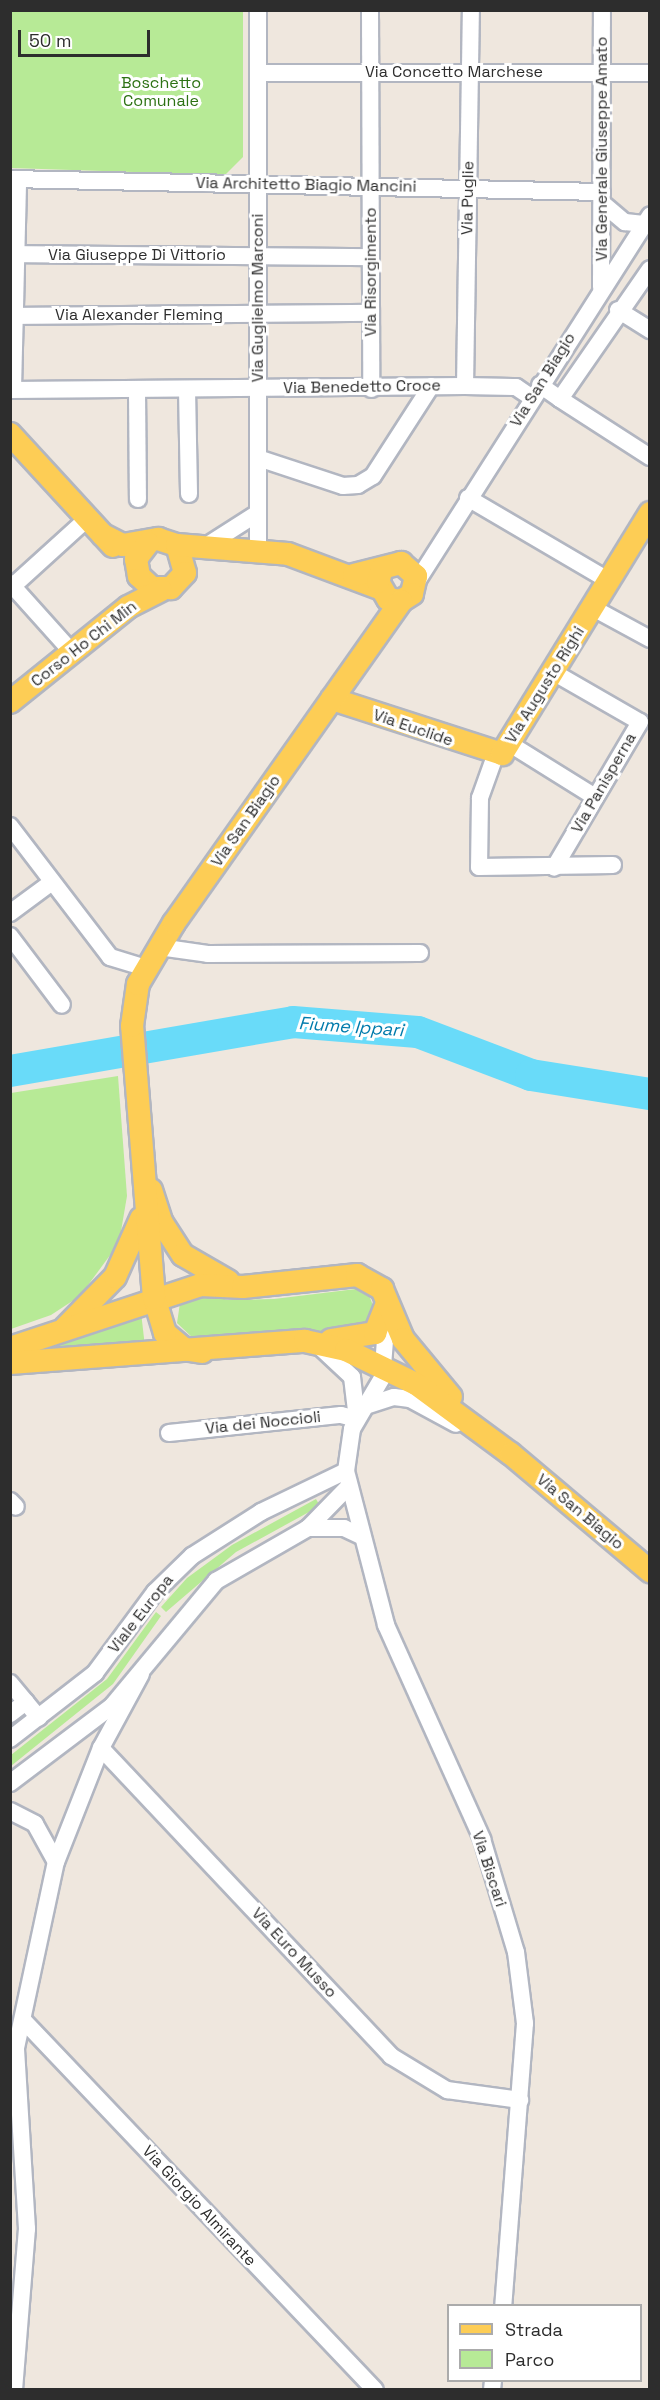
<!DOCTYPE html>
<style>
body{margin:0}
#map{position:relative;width:660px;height:2400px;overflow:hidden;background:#efe7de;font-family:"Space Grotesk",sans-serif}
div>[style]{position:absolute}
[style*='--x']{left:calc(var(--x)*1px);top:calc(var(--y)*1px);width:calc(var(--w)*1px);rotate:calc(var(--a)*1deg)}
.green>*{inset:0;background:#b7ea96}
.river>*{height:32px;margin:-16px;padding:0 16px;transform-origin:16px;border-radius:16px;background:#69dbf9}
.roads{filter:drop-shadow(2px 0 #b2b6c1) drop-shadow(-2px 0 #b2b6c1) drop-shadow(0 2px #b2b6c1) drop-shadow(0 -2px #b2b6c1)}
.minor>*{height:16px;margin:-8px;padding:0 8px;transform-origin:8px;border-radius:8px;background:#fff}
.major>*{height:22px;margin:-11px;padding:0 11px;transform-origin:11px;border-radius:11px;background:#fdcd55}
span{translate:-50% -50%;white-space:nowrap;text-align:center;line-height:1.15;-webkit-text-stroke:6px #fff;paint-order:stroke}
.street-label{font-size:16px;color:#2d2d2d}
.park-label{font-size:16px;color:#2d7214}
.water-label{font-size:18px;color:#017bac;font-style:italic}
.frame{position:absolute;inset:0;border:12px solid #2d2d2d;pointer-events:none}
.legend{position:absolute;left:447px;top:2304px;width:195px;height:78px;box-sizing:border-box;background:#fff;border:2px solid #ababab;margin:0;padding:8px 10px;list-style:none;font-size:18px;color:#2d2d2d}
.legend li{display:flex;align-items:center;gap:12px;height:30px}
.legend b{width:30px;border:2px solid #ababab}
.scale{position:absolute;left:18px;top:30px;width:132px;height:27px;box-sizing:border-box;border:3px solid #2d2d2d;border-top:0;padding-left:8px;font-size:18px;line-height:21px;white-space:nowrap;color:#2d2d2d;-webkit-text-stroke:4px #fff;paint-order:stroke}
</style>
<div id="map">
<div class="green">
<div style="clip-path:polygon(11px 10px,243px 11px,243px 157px,225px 175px,11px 168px)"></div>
<div style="clip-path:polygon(118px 1076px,127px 1196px,119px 1243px,80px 1296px,51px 1315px,11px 1329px,11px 1093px)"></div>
<div style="clip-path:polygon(356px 1289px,369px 1295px,375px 1311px,370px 1323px,353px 1329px,195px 1340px,177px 1323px,180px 1303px,206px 1294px,228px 1300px,274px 1299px)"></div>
<div style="clip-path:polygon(141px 1312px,145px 1347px,45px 1351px)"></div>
<div style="clip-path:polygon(316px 1499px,320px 1506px,236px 1552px,166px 1612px,161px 1607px,187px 1578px,232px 1545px)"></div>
<div style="clip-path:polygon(156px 1612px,161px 1616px,113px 1684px,11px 1766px,11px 1755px,107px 1679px)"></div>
</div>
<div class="river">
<div style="--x:10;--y:1071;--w:287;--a:-9.8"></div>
<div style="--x:293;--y:1022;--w:125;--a:4.6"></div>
<div style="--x:418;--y:1032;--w:121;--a:20.8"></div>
<div style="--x:531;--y:1075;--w:121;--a:9.1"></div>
</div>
<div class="roads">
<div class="minor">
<div style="--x:370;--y:10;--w:379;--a:89.8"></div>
<div style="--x:258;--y:73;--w:392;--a:0"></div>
<div style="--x:10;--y:179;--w:592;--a:1.26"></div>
<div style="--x:602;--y:203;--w:30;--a:40"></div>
<div style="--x:625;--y:222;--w:19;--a:6"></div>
<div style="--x:10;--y:254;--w:361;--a:0.5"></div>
<div style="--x:601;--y:287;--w:277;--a:-89.8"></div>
<div style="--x:618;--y:310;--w:38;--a:32"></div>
<div style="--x:15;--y:316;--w:356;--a:-0.5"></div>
<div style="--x:540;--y:385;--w:24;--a:35"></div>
<div style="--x:560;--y:399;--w:158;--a:-55.3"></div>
<div style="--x:465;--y:386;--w:376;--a:-89.1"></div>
<div style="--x:13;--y:389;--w:210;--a:-88.6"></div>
<div style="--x:187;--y:389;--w:105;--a:88.9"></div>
<div style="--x:10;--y:390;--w:455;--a:-0.5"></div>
<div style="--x:465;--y:386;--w:51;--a:1.1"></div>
<div style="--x:516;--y:387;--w:18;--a:34"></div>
<div style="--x:137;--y:390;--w:109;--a:89.5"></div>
<div style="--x:560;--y:399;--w:107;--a:32.8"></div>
<div style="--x:258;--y:458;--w:89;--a:18.2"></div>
<div style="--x:343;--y:486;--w:15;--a:-4"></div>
<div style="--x:358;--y:485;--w:17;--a:-31"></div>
<div style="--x:373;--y:476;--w:107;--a:-57.2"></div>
<div style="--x:468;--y:498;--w:162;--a:30.4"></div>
<div style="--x:203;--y:548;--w:65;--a:-32.5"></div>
<div style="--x:258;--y:550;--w:540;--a:-90"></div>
<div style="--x:10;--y:583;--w:93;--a:48.1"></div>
<div style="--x:416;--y:583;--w:436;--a:-57.5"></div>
<div style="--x:13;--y:586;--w:101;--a:-42.2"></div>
<div style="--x:593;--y:608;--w:65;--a:28.5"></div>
<div style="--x:553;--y:672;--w:100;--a:29.9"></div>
<div style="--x:640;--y:722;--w:169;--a:120.5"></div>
<div style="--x:510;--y:744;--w:100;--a:31.9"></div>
<div style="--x:495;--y:756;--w:45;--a:109.7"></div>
<div style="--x:480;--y:798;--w:69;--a:90.8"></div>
<div style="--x:479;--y:867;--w:134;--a:-0.9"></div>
<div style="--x:10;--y:826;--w:165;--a:52.6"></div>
<div style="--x:110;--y:957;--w:39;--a:17"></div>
<div style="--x:10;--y:913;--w:52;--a:-36.4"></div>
<div style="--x:10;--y:936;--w:86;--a:53"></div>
<div style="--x:159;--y:947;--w:49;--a:8.1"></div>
<div style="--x:208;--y:954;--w:212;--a:-0.3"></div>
<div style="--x:387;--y:1315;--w:63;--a:94.5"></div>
<div style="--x:382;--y:1378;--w:59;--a:120.5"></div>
<div style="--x:352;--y:1429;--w:42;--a:98.1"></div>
<div style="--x:346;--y:1471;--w:159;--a:75.4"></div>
<div style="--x:386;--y:1625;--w:235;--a:65.8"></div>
<div style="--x:482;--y:1839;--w:118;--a:73.3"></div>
<div style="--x:516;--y:1952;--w:72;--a:82.8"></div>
<div style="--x:525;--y:2023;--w:284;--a:94.4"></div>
<div style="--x:322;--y:1349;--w:41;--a:43"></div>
<div style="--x:352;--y:1377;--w:42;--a:83.2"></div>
<div style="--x:369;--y:1405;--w:26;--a:-18"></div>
<div style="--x:394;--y:1397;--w:16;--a:7"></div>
<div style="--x:410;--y:1399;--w:52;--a:28.5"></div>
<div style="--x:169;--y:1433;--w:173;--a:-6"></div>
<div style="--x:341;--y:1415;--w:16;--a:14"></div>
<div style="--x:10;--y:1501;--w:8;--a:45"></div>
<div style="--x:308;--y:1528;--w:36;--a:0"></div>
<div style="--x:344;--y:1528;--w:17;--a:25"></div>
<div style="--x:10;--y:1683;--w:45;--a:50.4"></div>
<div style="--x:10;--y:1714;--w:20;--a:-37"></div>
<div style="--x:10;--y:1739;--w:108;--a:-37.8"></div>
<div style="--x:95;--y:1673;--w:101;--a:-53.5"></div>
<div style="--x:155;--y:1592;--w:52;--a:-44.2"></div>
<div style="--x:192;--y:1556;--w:82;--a:-32.5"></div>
<div style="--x:261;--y:1512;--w:94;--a:-25.8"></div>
<div style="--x:101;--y:1748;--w:423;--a:46.7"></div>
<div style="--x:391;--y:2056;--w:66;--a:31.3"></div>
<div style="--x:447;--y:2090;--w:74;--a:7.8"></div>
<div style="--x:10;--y:1783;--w:128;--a:-37"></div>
<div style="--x:112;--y:1706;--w:163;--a:-50.2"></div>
<div style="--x:216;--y:1581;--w:106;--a:-29.9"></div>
<div style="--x:308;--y:1528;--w:59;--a:-45.7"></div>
<div style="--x:10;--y:1811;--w:28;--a:27"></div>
<div style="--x:35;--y:1824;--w:43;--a:61.1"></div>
<div style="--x:24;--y:2021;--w:509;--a:46.43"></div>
<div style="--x:14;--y:2390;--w:162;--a:-85.4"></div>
<div style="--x:27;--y:2229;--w:181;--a:-93.5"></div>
<div style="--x:16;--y:2048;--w:190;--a:-77.9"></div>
<div style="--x:56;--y:1862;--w:123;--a:-68.5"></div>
<div style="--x:101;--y:1748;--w:84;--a:-61.6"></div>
<div style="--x:492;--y:2390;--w:10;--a:-84"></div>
</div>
<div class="major">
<div style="--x:10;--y:434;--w:152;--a:47.4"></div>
<div style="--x:103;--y:535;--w:22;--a:27"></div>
<div style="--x:123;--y:545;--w:36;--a:-10"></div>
<div style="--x:158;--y:539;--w:20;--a:18"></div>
<div style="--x:177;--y:545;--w:29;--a:74"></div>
<div style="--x:185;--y:573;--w:21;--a:133"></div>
<div style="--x:171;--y:588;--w:19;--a:180"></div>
<div style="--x:152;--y:588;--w:18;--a:-137"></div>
<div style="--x:139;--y:576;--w:17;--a:-100"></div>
<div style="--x:136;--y:559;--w:20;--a:-53"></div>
<div style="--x:177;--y:545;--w:111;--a:4.6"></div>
<div style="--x:288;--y:554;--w:97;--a:20.5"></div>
<div style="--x:354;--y:575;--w:49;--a:-14.3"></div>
<div style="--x:401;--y:563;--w:20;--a:41"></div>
<div style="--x:416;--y:576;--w:18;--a:103"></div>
<div style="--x:412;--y:594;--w:13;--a:148"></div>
<div style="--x:401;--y:601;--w:13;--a:-171"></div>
<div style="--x:388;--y:599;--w:20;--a:-120"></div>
<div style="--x:378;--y:582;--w:14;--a:-73"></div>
<div style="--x:332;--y:699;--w:179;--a:17.9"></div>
<div style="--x:502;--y:754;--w:283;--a:-58.4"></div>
<div style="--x:10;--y:702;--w:151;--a:-38.8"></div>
<div style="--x:128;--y:607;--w:37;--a:-27"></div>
<div style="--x:151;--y:1190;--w:35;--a:72"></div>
<div style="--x:162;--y:1223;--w:38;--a:57"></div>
<div style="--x:183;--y:1255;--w:52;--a:30"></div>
<div style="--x:65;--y:1328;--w:71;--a:-45.6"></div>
<div style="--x:115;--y:1277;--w:64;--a:-65.9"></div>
<div style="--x:331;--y:1340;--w:45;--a:-9"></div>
<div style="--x:375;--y:1333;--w:31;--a:-68"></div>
<div style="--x:10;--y:1348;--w:200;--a:-18.3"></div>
<div style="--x:200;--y:1285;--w:43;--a:2.7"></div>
<div style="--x:243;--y:1287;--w:115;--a:-6"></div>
<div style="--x:357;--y:1275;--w:29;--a:29"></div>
<div style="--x:382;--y:1289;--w:54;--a:67.2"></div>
<div style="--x:403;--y:1339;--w:75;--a:50.4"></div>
<div style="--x:202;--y:1352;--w:18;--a:-171"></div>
<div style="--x:184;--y:1349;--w:25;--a:-140"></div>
<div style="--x:165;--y:1333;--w:37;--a:-107"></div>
<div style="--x:154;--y:1298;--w:273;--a:-94.6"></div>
<div style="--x:132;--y:1026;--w:42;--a:-81.9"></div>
<div style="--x:138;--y:984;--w:71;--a:-59.5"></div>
<div style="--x:174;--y:923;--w:394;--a:-54.8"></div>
<div style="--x:10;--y:1363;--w:296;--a:-4.3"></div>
<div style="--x:305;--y:1341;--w:42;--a:12.4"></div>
<div style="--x:346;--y:1350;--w:78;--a:25.9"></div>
<div style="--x:416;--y:1384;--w:118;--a:36.4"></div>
<div style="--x:511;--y:1454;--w:182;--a:40.1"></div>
</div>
</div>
<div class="street-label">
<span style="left:454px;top:72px">Via Concetto Marchese</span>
<span style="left:602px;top:149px;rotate:-90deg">Via Generale Giuseppe Amato</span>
<span style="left:306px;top:185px;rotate:1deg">Via Architetto Biagio Mancini</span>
<span style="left:468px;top:198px;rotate:-89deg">Via Puglie</span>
<span style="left:137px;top:255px">Via Giuseppe Di Vittorio</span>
<span style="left:371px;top:272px;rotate:-90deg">Via Risorgimento</span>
<span style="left:258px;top:298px;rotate:-90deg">Via Guglielmo Marconi</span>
<span style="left:139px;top:315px">Via Alexander Fleming</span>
<span style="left:543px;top:380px;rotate:-58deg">Via San Biagio</span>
<span style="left:362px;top:387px;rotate:-1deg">Via Benedetto Croce</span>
<span style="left:84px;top:644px;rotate:-38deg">Corso Ho Chi Min</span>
<span style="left:545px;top:685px;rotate:-58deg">Via Augusto Righi</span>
<span style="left:413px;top:728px;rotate:19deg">Via Euclide</span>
<span style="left:604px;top:783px;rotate:-60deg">Via Panisperna</span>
<span style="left:246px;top:821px;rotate:-55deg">Via San Biagio</span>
<span style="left:263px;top:1423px;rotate:-6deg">Via dei Noccioli</span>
<span style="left:580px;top:1512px;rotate:40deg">Via San Biagio</span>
<span style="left:141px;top:1614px;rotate:-52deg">Viale Europa</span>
<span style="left:489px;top:1869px;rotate:72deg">Via Biscari</span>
<span style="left:294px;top:1953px;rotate:47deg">Via Euro Musso</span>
<span style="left:199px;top:2206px;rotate:47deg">Via Giorgio Almirante</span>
</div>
<div class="park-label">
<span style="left:161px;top:92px">Boschetto<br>Comunale</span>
</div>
<div class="water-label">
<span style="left:351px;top:1027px;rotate:4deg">Fiume Ippari</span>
</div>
<div class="frame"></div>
<ul class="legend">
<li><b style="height:8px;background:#fdcd55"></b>Strada</li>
<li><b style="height:16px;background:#b7ea96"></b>Parco</li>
</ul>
<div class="scale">50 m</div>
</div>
